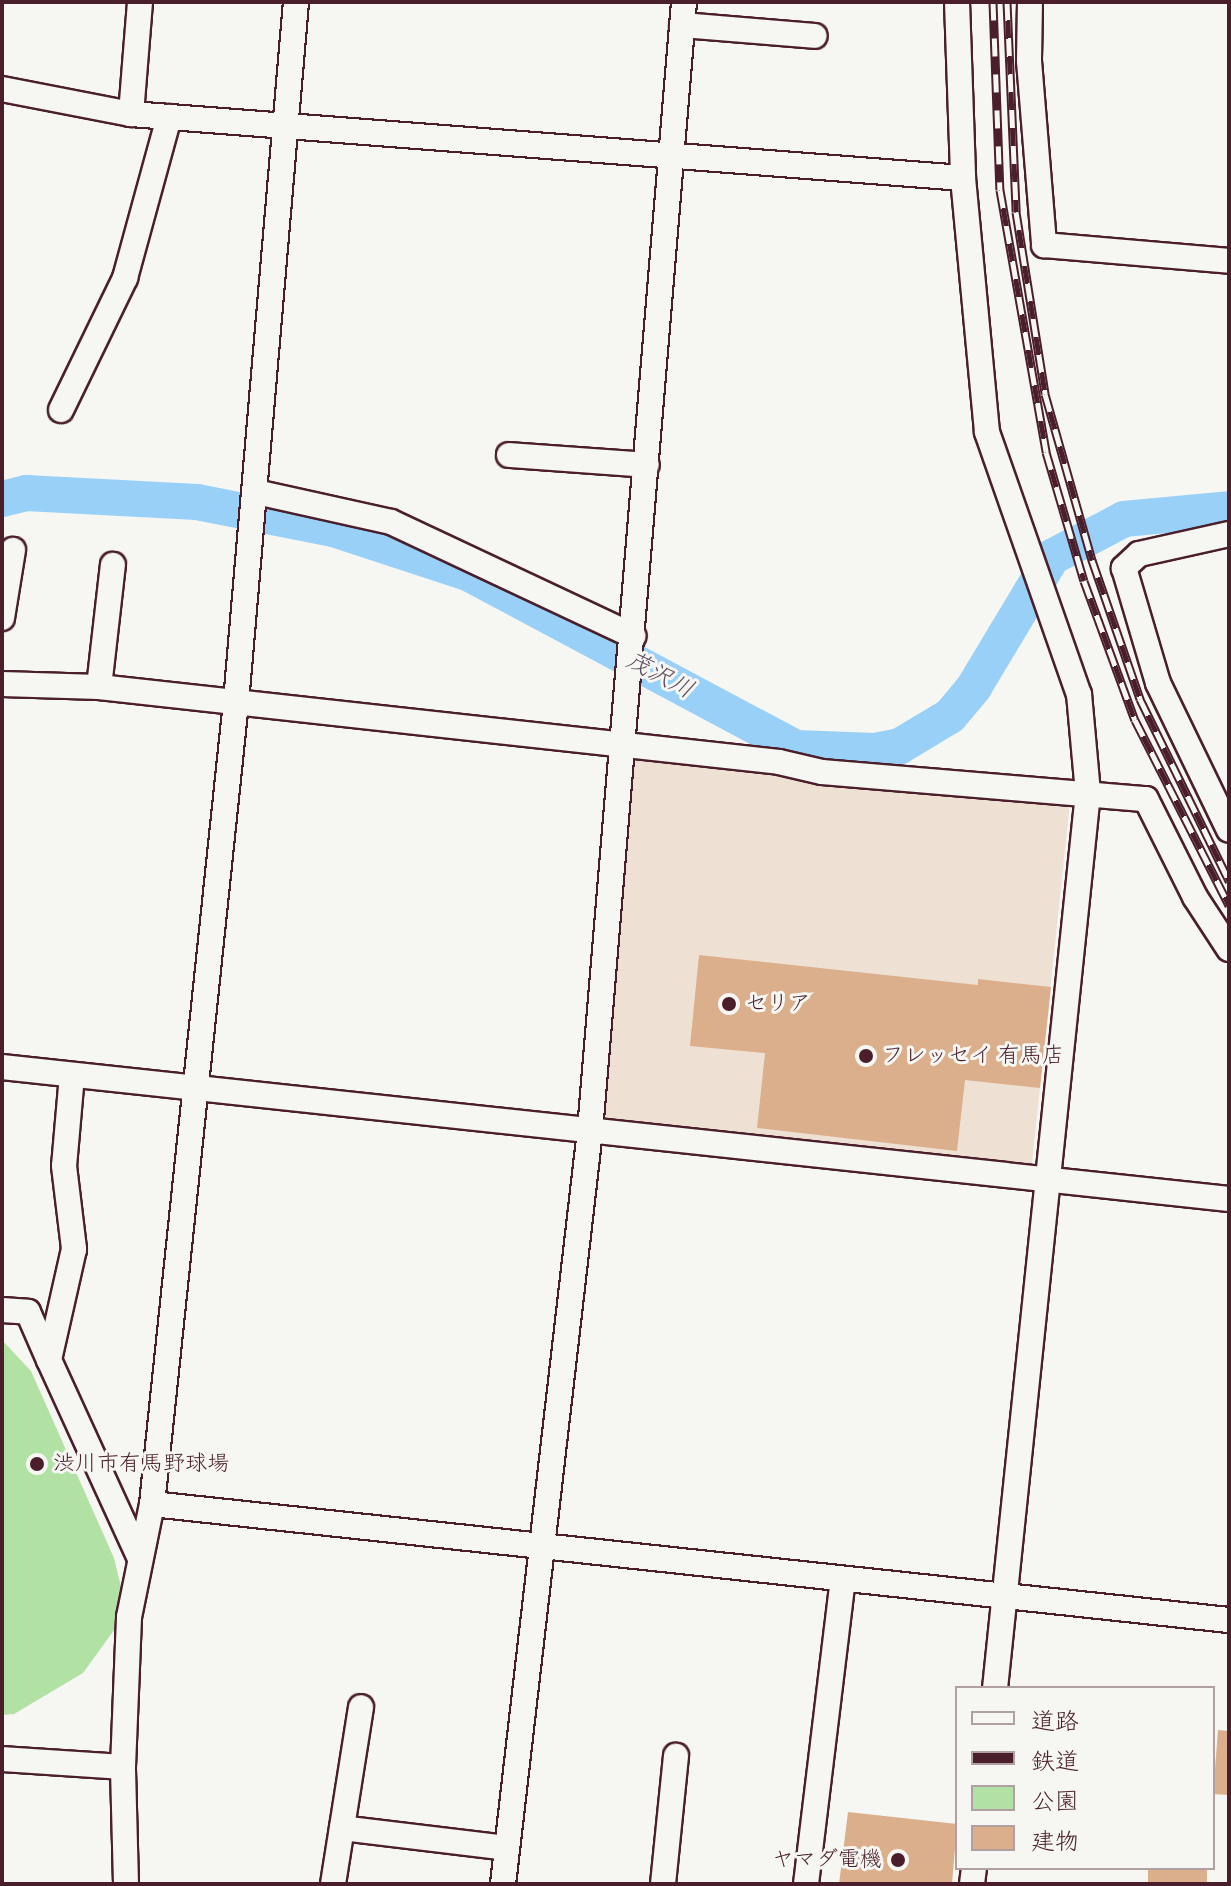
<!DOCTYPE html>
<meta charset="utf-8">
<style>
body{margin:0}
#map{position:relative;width:1231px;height:1886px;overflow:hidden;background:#f6f6f2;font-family:"Balsamiq Sans","Klee One",sans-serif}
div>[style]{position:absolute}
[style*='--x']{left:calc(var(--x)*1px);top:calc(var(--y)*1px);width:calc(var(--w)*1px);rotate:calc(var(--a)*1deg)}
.built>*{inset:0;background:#eee1d3;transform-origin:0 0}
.green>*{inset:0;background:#b1e2a3}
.river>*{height:36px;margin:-18px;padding:0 18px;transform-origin:18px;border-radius:18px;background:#99d0f8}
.building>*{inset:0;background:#dbaf8c;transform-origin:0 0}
.roads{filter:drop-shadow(2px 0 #4a1f2b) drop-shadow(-2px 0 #4a1f2b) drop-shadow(0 2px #4a1f2b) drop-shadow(0 -2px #4a1f2b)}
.minor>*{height:24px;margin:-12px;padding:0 12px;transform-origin:12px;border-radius:12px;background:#f6f6f2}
.rail>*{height:9px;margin-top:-4.5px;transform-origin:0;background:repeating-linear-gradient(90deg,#f6f6f2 0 18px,#4a1f2b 0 36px);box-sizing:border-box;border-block:2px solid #4a1f2b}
.dots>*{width:22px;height:22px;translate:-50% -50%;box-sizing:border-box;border:4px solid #f6f6f2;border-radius:50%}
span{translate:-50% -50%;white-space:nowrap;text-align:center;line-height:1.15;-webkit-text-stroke:6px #f6f6f2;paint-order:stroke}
.poi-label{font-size:22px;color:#4a1f2b}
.left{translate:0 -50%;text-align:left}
.right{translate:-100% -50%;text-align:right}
.water-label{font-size:24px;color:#5e4b5e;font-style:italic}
.frame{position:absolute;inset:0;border:4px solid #4a1f2b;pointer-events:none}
.legend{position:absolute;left:955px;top:1686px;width:260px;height:184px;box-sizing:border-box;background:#f6f6f2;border:2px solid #b1a0a2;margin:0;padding:10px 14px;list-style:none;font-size:24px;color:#4a1f2b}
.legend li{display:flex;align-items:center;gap:16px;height:40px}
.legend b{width:40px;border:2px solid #b1a0a2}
</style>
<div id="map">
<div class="built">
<div style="left:628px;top:750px;width:445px;height:377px;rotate:6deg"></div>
</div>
<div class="green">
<div style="clip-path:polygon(2px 1340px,31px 1371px,114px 1558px,122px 1591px,117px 1626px,83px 1673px,14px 1714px,2px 1715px)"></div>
</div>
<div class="river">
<div style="--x:2;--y:499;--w:25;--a:-14"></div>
<div style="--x:26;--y:493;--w:171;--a:3"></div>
<div style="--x:197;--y:502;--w:139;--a:11.2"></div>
<div style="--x:333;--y:529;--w:142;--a:18.1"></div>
<div style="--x:468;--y:573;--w:372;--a:28.1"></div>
<div style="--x:796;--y:748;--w:79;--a:2.2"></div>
<div style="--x:875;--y:751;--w:25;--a:-11"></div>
<div style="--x:900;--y:746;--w:58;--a:-31"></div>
<div style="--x:950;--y:716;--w:38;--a:-50"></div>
<div style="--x:974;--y:687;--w:152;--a:-59"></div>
<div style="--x:1052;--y:557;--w:81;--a:-27.8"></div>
<div style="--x:1124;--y:519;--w:105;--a:-5.4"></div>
</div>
<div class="building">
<div style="clip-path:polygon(699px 955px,978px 985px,978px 979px,1051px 987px,1040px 1088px,965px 1080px,957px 1151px,757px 1128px,765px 1053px,690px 1046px)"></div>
<div style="clip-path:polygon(1218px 1730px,1229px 1731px,1229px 1795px,1213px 1794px)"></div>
<div style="clip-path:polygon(848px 1812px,957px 1824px,952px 1884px,839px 1884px)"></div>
<div style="left:1148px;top:1868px;width:59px;height:16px"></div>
</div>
<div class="roads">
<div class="minor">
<div style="--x:957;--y:2;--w:176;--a:88"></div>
<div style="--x:963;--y:178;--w:255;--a:84.6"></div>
<div style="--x:987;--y:432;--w:278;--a:70.7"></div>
<div style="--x:1079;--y:694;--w:99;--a:84.8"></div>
<div style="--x:1088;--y:793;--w:900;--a:95.93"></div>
<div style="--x:1030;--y:2;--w:59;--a:91"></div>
<div style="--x:1029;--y:61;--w:185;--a:85.3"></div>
<div style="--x:1044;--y:245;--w:186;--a:4.9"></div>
<div style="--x:682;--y:25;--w:133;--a:4.7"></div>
<div style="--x:2;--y:89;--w:131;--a:11"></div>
<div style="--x:131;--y:114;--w:834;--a:4.4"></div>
<div style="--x:131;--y:114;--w:112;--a:-85.4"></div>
<div style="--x:61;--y:410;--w:147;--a:-64.1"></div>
<div style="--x:125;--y:278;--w:167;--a:-74.7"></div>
<div style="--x:509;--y:455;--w:138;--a:4.1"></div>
<div style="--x:256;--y:492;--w:138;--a:12.5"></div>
<div style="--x:391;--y:522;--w:268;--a:25.2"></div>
<div style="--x:1229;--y:534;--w:92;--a:167.5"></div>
<div style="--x:1139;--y:554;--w:21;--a:137"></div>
<div style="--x:1124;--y:568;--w:120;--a:73.5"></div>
<div style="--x:1158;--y:683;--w:163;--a:64.2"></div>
<div style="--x:2;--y:618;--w:69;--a:-80.8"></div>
<div style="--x:2;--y:684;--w:97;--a:1.8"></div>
<div style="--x:99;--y:687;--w:684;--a:6.29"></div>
<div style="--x:779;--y:762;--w:44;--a:13.1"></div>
<div style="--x:822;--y:772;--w:325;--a:4.8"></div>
<div style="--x:1146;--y:799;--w:110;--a:63.4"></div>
<div style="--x:1195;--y:897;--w:62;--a:56.8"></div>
<div style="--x:99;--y:687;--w:123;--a:-83.5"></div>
<div style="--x:2;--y:1067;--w:1234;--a:6.14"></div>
<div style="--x:72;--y:1075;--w:91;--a:95"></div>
<div style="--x:64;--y:1166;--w:84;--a:83.1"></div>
<div style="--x:74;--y:1249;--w:114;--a:102.7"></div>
<div style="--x:49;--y:1360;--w:219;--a:65.4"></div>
<div style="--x:2;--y:1310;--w:26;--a:4"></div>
<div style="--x:28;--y:1312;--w:52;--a:66.4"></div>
<div style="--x:152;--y:1504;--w:1083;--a:6.15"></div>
<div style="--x:2;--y:1759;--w:121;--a:3.8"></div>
<div style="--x:342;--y:1828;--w:166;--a:6.9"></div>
<div style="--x:126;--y:1884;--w:117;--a:-91.5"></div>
<div style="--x:123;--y:1767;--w:150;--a:-87.7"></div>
<div style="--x:129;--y:1617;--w:115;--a:-78.5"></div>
<div style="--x:152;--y:1504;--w:806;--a:-84.02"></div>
<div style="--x:236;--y:702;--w:703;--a:-85.1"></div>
<div style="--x:333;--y:1884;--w:179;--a:-81"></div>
<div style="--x:503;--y:1884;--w:758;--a:-83.41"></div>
<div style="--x:590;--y:1131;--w:1133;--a:-85.24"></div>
<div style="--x:663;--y:1884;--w:129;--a:-84.2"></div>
<div style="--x:806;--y:1884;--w:307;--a:-83.1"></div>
<div style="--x:972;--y:1884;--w:16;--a:-83"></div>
</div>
</div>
<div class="rail">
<div style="--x:993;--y:2;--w:188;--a:87.9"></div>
<div style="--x:1000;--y:190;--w:266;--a:80"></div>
<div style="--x:1046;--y:452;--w:134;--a:73.6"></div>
<div style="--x:1084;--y:581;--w:148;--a:69.9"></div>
<div style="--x:1135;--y:720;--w:208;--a:63.1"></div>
<div style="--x:1007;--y:2;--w:210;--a:87.5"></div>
<div style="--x:1016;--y:212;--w:184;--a:80.9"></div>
<div style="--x:1045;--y:394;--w:173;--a:74.2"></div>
<div style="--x:1092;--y:560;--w:147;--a:70.9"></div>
<div style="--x:1140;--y:699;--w:203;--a:63.9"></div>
</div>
<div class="dots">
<div style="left:729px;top:1004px;background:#4a1f2b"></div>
<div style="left:866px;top:1056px;background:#4a1f2b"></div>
<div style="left:37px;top:1464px;background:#4a1f2b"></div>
<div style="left:898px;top:1860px;background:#4a1f2b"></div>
</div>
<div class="poi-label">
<span class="left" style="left:745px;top:1004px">セリア</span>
<span class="left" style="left:882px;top:1056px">フレッセイ 有馬店</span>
<span class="left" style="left:53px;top:1464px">渋川市有馬野球場</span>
<span class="right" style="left:882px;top:1860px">ヤマダ電機</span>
</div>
<div class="water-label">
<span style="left:660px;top:675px;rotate:28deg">茂沢川</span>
</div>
<div class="frame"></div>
<ul class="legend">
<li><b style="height:10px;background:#f6f6f2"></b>道路</li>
<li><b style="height:10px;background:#4a1f2b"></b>鉄道</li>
<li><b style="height:22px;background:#b1e2a3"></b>公園</li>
<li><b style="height:22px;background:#dbaf8c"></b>建物</li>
</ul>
</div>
